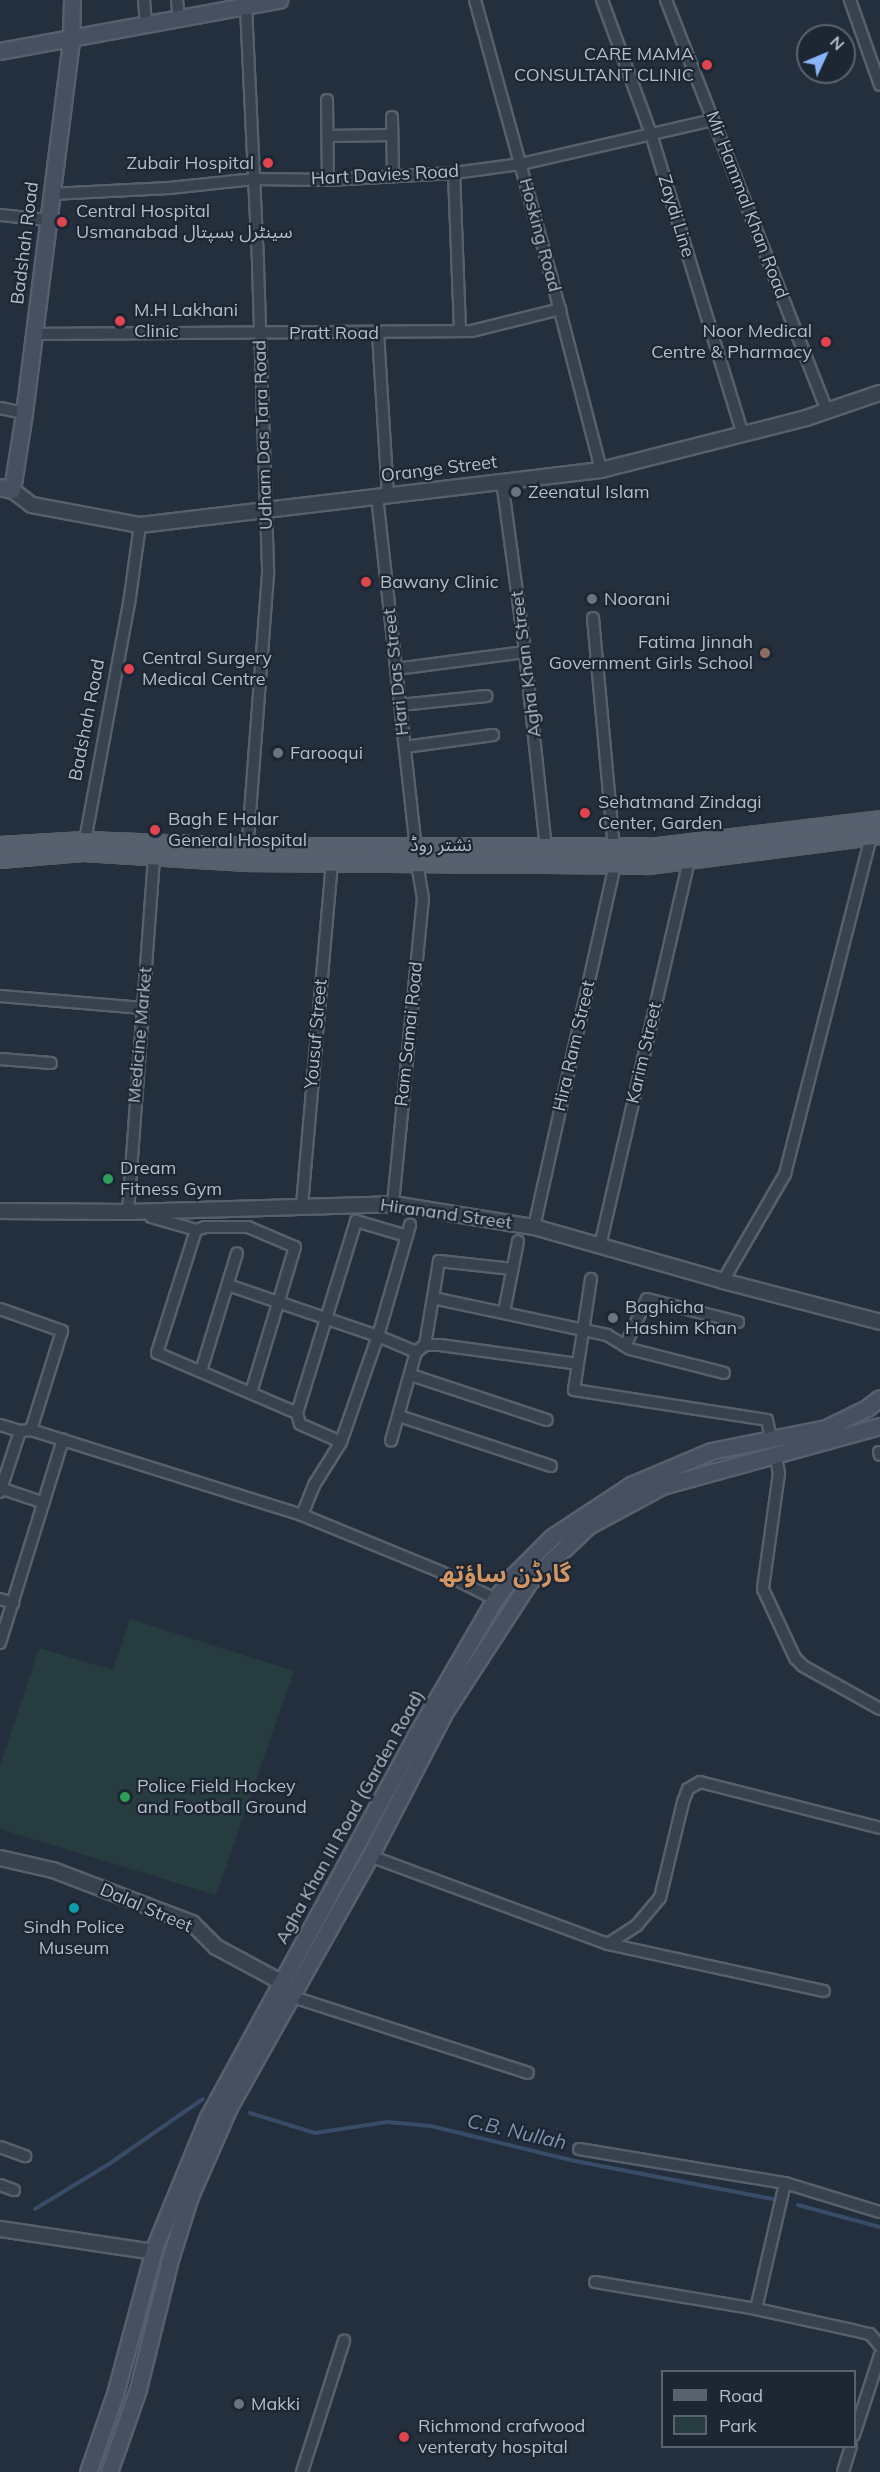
<!DOCTYPE html>
<meta charset="utf-8">
<style>
body{margin:0}
#map{position:relative;width:880px;height:2472px;overflow:hidden;background:#242f3e;font-family:Mulish,"Noto Sans Arabic",sans-serif}
div>[style]{position:absolute}
[style*='--x']{left:calc(var(--x)*1px);top:calc(var(--y)*1px);width:calc(var(--w)*1px);rotate:calc(var(--a)*1deg)}
.green>*{inset:0;background:#263c3f}
.stream>*{height:4px;margin:-2px;padding:0 2px;transform-origin:2px;border-radius:2px;background:#394c67}
.roads{filter:drop-shadow(2px 0 #565f6c) drop-shadow(-2px 0 #565f6c) drop-shadow(0 2px #565f6c) drop-shadow(0 -2px #565f6c)}
.minor>*{height:10px;margin:-5px;padding:0 5px;transform-origin:5px;border-radius:5px;background:#38414e}
.tertiary>*{height:14px;margin:-7px;padding:0 7px;transform-origin:7px;border-radius:7px;background:#38414e}
.secondary>*{height:15px;margin:-7.5px;padding:0 7.5px;transform-origin:7.5px;border-radius:7.5px;background:#465061}
.primary>*{height:16px;margin:-8px;padding:0 8px;transform-origin:8px;border-radius:8px;background:#56606e}
.dots>*{width:16px;height:16px;translate:-50% -50%;box-sizing:border-box;border:3px solid #1d2633;border-radius:50%}
span{translate:-50% -50%;white-space:nowrap;text-align:center;line-height:1.15;-webkit-text-stroke:4.5px #1d2633;paint-order:stroke}
.poi-label{font-size:18px;color:#b4bcc9}
.right{translate:-100% -50%;text-align:right}
.left{translate:0 -50%;text-align:left}
.street-label{font-size:18px;color:#b4bcc9}
.water-label{font-size:20px;color:#7c92b1;font-style:italic}
.district-label{font-size:24px;color:#d59563;font-weight:700}
.legend{position:absolute;left:661px;top:2370px;width:195px;height:78px;box-sizing:border-box;background:#1d2633;border:2px solid #59626f;margin:0;padding:8px 10px;list-style:none;font-size:18px;color:#b4bcc9}
.legend li{display:flex;align-items:center;gap:12px;height:30px}
.legend b{width:30px;border:2px solid #59626f}
.north{position:absolute;left:796px;top:24px;width:60px;height:60px;box-sizing:border-box;background:#1d2633;border:2px solid #59626f;border-radius:50%;rotate:46deg;font-size:16px;font-weight:700;line-height:24px;text-align:center;color:#b4bcc9}
.north::after{content:'';display:block;margin:auto;width:21px;height:27px;background:#8ab4f8;clip-path:polygon(50% 0,100% 100%,50% 72%,0 100%)}
</style>
<div id="map">
<div class="green">
<div style="clip-path:polygon(130px 1619px,294px 1671px,216px 1895px,0 1829px,0 1766px,39px 1648px,113px 1670px)"></div>
</div>
<div class="stream">
<div style="--x:250;--y:2113;--w:68;--a:17.1"></div>
<div style="--x:315;--y:2133;--w:73;--a:-8.7"></div>
<div style="--x:387;--y:2122;--w:44;--a:5.2"></div>
<div style="--x:431;--y:2126;--w:148;--a:13.7"></div>
<div style="--x:575;--y:2161;--w:207;--a:10.9"></div>
<div style="--x:798;--y:2205;--w:85;--a:15"></div>
<div style="--x:35;--y:2209;--w:87;--a:-31.3"></div>
<div style="--x:109;--y:2164;--w:114;--a:-34.7"></div>
</div>
<div class="roads">
<div class="minor">
<div style="--x:144;--y:0;--w:25;--a:85"></div>
<div style="--x:177;--y:0;--w:19;--a:84"></div>
<div style="--x:475;--y:0;--w:290;--a:74.6"></div>
<div style="--x:552;--y:280;--w:196;--a:75.5"></div>
<div style="--x:602;--y:0;--w:143;--a:69.9"></div>
<div style="--x:651;--y:134;--w:315;--a:73"></div>
<div style="--x:666;--y:0;--w:440;--a:68.6"></div>
<div style="--x:850;--y:0;--w:90;--a:70.6"></div>
<div style="--x:246;--y:7;--w:259;--a:87.3"></div>
<div style="--x:258;--y:266;--w:308;--a:88.1"></div>
<div style="--x:268;--y:574;--w:279;--a:94.3"></div>
<div style="--x:327;--y:100;--w:80;--a:89.3"></div>
<div style="--x:392;--y:117;--w:59;--a:89"></div>
<div style="--x:328;--y:136;--w:64;--a:-0.9"></div>
<div style="--x:454;--y:173;--w:158;--a:87.8"></div>
<div style="--x:51;--y:194;--w:118;--a:-2.9"></div>
<div style="--x:169;--y:188;--w:85;--a:-6"></div>
<div style="--x:254;--y:179;--w:74;--a:0.8"></div>
<div style="--x:328;--y:180;--w:126;--a:-3.2"></div>
<div style="--x:454;--y:173;--w:68;--a:-7.7"></div>
<div style="--x:521;--y:164;--w:197;--a:-12.9"></div>
<div style="--x:0;--y:215;--w:48;--a:5.9"></div>
<div style="--x:378;--y:333;--w:162;--a:86.5"></div>
<div style="--x:33;--y:334;--w:439;--a:-0.4"></div>
<div style="--x:472;--y:331;--w:91;--a:-14"></div>
<div style="--x:0;--y:408;--w:25;--a:12"></div>
<div style="--x:502;--y:481;--w:173;--a:82.3"></div>
<div style="--x:525;--y:652;--w:197;--a:83.9"></div>
<div style="--x:377;--y:496;--w:354;--a:83.7"></div>
<div style="--x:593;--y:618;--w:230;--a:84.8"></div>
<div style="--x:396;--y:669;--w:130;--a:-7.5"></div>
<div style="--x:400;--y:705;--w:87;--a:-5.9"></div>
<div style="--x:405;--y:747;--w:89;--a:-7.8"></div>
<div style="--x:84;--y:846;--w:246;--a:-79.5"></div>
<div style="--x:129;--y:604;--w:80;--a:-82.1"></div>
<div style="--x:0;--y:996;--w:143;--a:4.8"></div>
<div style="--x:0;--y:1059;--w:51;--a:4.5"></div>
<div style="--x:393;--y:1204;--w:307;--a:-84.4"></div>
<div style="--x:423;--y:898;--w:35;--a:-100"></div>
<div style="--x:302;--y:1205;--w:343;--a:-85"></div>
<div style="--x:128;--y:1212;--w:355;--a:-85.8"></div>
<div style="--x:151;--y:1217;--w:47;--a:16.1"></div>
<div style="--x:196;--y:1230;--w:9;--a:-18"></div>
<div style="--x:205;--y:1227;--w:43;--a:0"></div>
<div style="--x:248;--y:1227;--w:51;--a:23.1"></div>
<div style="--x:295;--y:1247;--w:152;--a:106.8"></div>
<div style="--x:534;--y:1227;--w:371;--a:-77.4"></div>
<div style="--x:196;--y:1230;--w:129;--a:107.6"></div>
<div style="--x:157;--y:1353;--w:152;--a:23.2"></div>
<div style="--x:297;--y:1413;--w:11;--a:75"></div>
<div style="--x:300;--y:1424;--w:45;--a:23.7"></div>
<div style="--x:600;--y:1246;--w:396;--a:-77"></div>
<div style="--x:591;--y:1279;--w:112;--a:98.7"></div>
<div style="--x:574;--y:1390;--w:195;--a:8.8"></div>
<div style="--x:767;--y:1420;--w:19;--a:78"></div>
<div style="--x:723;--y:1281;--w:124;--a:-59.9"></div>
<div style="--x:785;--y:1174;--w:348;--a:-75.7"></div>
<div style="--x:228;--y:1285;--w:158;--a:18.8"></div>
<div style="--x:378;--y:1336;--w:41;--a:22.8"></div>
<div style="--x:416;--y:1352;--w:92;--a:105.7"></div>
<div style="--x:433;--y:1298;--w:178;--a:12"></div>
<div style="--x:607;--y:1335;--w:27;--a:31"></div>
<div style="--x:630;--y:1349;--w:97;--a:14.3"></div>
<div style="--x:0;--y:1309;--w:66;--a:19.5"></div>
<div style="--x:62;--y:1331;--w:104;--a:107.4"></div>
<div style="--x:504;--y:1312;--w:72;--a:-78.8"></div>
<div style="--x:425;--y:1345;--w:85;--a:-80.5"></div>
<div style="--x:439;--y:1261;--w:74;--a:6.2"></div>
<div style="--x:625;--y:1346;--w:52;--a:-64.9"></div>
<div style="--x:647;--y:1299;--w:94;--a:14.2"></div>
<div style="--x:416;--y:1352;--w:11;--a:-38"></div>
<div style="--x:425;--y:1345;--w:15;--a:0"></div>
<div style="--x:440;--y:1345;--w:139;--a:7.8"></div>
<div style="--x:201;--y:1371;--w:123;--a:-73"></div>
<div style="--x:411;--y:1375;--w:143;--a:18.3"></div>
<div style="--x:297;--y:1413;--w:201;--a:-72.9"></div>
<div style="--x:356;--y:1221;--w:53;--a:16.4"></div>
<div style="--x:399;--y:1416;--w:160;--a:18.2"></div>
<div style="--x:0;--y:1425;--w:21;--a:17"></div>
<div style="--x:20;--y:1431;--w:11;--a:-5"></div>
<div style="--x:31;--y:1430;--w:284;--a:17.4"></div>
<div style="--x:302;--y:1515;--w:150;--a:22.3"></div>
<div style="--x:441;--y:1572;--w:60;--a:26.6"></div>
<div style="--x:879;--y:1452;--w:3;--a:72"></div>
<div style="--x:775;--y:1454;--w:19;--a:78"></div>
<div style="--x:779;--y:1473;--w:117;--a:97.9"></div>
<div style="--x:763;--y:1589;--w:76;--a:65.1"></div>
<div style="--x:795;--y:1658;--w:11;--a:45"></div>
<div style="--x:803;--y:1666;--w:88;--a:29.2"></div>
<div style="--x:0;--y:1488;--w:46;--a:18.8"></div>
<div style="--x:0;--y:1492;--w:64;--a:-71.8"></div>
<div style="--x:302;--y:1515;--w:32;--a:-68"></div>
<div style="--x:314;--y:1485;--w:51;--a:-57.9"></div>
<div style="--x:341;--y:1442;--w:112;--a:-70.8"></div>
<div style="--x:378;--y:1336;--w:116;--a:-73.9"></div>
<div style="--x:0;--y:1599;--w:14;--a:17"></div>
<div style="--x:0;--y:1643;--w:213;--a:-72.8"></div>
<div style="--x:370;--y:1856;--w:254;--a:20.3"></div>
<div style="--x:608;--y:1944;--w:35;--a:-33"></div>
<div style="--x:637;--y:1925;--w:35;--a:-50"></div>
<div style="--x:660;--y:1898;--w:99;--a:-76.5"></div>
<div style="--x:683;--y:1802;--w:14;--a:-69"></div>
<div style="--x:688;--y:1789;--w:14;--a:-30"></div>
<div style="--x:700;--y:1782;--w:186;--a:14.3"></div>
<div style="--x:608;--y:1944;--w:221;--a:12.3"></div>
<div style="--x:290;--y:1996;--w:250;--a:17.9"></div>
<div style="--x:0;--y:2147;--w:27;--a:20"></div>
<div style="--x:579;--y:2149;--w:209;--a:9.4"></div>
<div style="--x:785;--y:2183;--w:99;--a:17"></div>
<div style="--x:0;--y:2185;--w:15;--a:20"></div>
<div style="--x:595;--y:2282;--w:163;--a:9.5"></div>
<div style="--x:756;--y:2309;--w:98;--a:12.3"></div>
<div style="--x:852;--y:2330;--w:18;--a:13"></div>
<div style="--x:870;--y:2334;--w:16;--a:50"></div>
<div style="--x:756;--y:2309;--w:129;--a:-77"></div>
<div style="--x:854;--y:2435;--w:84;--a:-72"></div>
<div style="--x:302;--y:2472;--w:138;--a:-72.2"></div>
<div style="--x:843;--y:2472;--w:27;--a:-73"></div>
</div>
<div class="tertiary">
<div style="--x:12;--y:490;--w:25;--a:37"></div>
<div style="--x:32;--y:505;--w:110;--a:10.5"></div>
<div style="--x:140;--y:525;--w:464;--a:-6.8"></div>
<div style="--x:601;--y:470;--w:211;--a:-14.2"></div>
<div style="--x:806;--y:418;--w:78;--a:-18.7"></div>
<div style="--x:0;--y:1211;--w:128;--a:0.4"></div>
<div style="--x:128;--y:1212;--w:265;--a:-1.7"></div>
<div style="--x:393;--y:1204;--w:143;--a:9.3"></div>
<div style="--x:534;--y:1227;--w:197;--a:15.9"></div>
<div style="--x:723;--y:1281;--w:162;--a:14.6"></div>
<div style="--x:0;--y:1858;--w:54;--a:12.8"></div>
<div style="--x:53;--y:1870;--w:149;--a:20.9"></div>
<div style="--x:192;--y:1923;--w:34;--a:45"></div>
<div style="--x:216;--y:1947;--w:74;--a:28.3"></div>
<div style="--x:0;--y:2229;--w:155;--a:8.5"></div>
</div>
<div class="secondary">
<div style="--x:0;--y:51;--w:284;--a:-10.4"></div>
<div style="--x:0;--y:487;--w:12;--a:14"></div>
<div style="--x:12;--y:490;--w:78;--a:-81.1"></div>
<div style="--x:24;--y:413;--w:376;--a:-82.8"></div>
<div style="--x:71;--y:40;--w:40;--a:-88.6"></div>
<div style="--x:88;--y:2472;--w:83;--a:-70.9"></div>
<div style="--x:115;--y:2394;--w:153;--a:-74.9"></div>
<div style="--x:155;--y:2246;--w:139;--a:-67.7"></div>
<div style="--x:208;--y:2117;--w:433;--a:-61.4"></div>
<div style="--x:415;--y:1737;--w:160;--a:-59.9"></div>
<div style="--x:495;--y:1599;--w:29;--a:-52"></div>
<div style="--x:513;--y:1576;--w:55;--a:-45"></div>
<div style="--x:552;--y:1537;--w:95;--a:-33.4"></div>
<div style="--x:631;--y:1485;--w:87;--a:-23"></div>
<div style="--x:711;--y:1451;--w:117;--a:-11.3"></div>
<div style="--x:826;--y:1428;--w:46;--a:-26"></div>
<div style="--x:867;--y:1408;--w:16;--a:-38"></div>
<div style="--x:109;--y:2472;--w:88;--a:-70.7"></div>
<div style="--x:138;--y:2389;--w:137;--a:-76.1"></div>
<div style="--x:171;--y:2256;--w:63;--a:-72.4"></div>
<div style="--x:190;--y:2196;--w:97;--a:-66.3"></div>
<div style="--x:229;--y:2107;--w:288;--a:-60.7"></div>
<div style="--x:370;--y:1856;--w:161;--a:-62.6"></div>
<div style="--x:444;--y:1713;--w:156;--a:-57"></div>
<div style="--x:529;--y:1582;--w:81;--a:-43.5"></div>
<div style="--x:588;--y:1526;--w:84;--a:-28.4"></div>
<div style="--x:662;--y:1486;--w:226;--a:-15.4"></div>
</div>
<div class="primary">
<div style="--x:0;--y:846;--w:85;--a:-3.4"></div>
<div style="--x:85;--y:841;--w:162;--a:2.1"></div>
<div style="--x:247;--y:847;--w:411;--a:0"></div>
<div style="--x:658;--y:847;--w:224;--a:-6.9"></div>
<div style="--x:0;--y:859;--w:83;--a:-4.8"></div>
<div style="--x:83;--y:852;--w:164;--a:3.5"></div>
<div style="--x:247;--y:862;--w:402;--a:0.4"></div>
<div style="--x:649;--y:865;--w:233;--a:-7.4"></div>
</div>
</div>
<div class="dots">
<div style="left:707px;top:65px;background:#e0444e"></div>
<div style="left:268px;top:163px;background:#e0444e"></div>
<div style="left:62px;top:222px;background:#e0444e"></div>
<div style="left:120px;top:321px;background:#e0444e"></div>
<div style="left:826px;top:342px;background:#e0444e"></div>
<div style="left:516px;top:492px;background:#6b7280"></div>
<div style="left:366px;top:582px;background:#e0444e"></div>
<div style="left:592px;top:599px;background:#6b7280"></div>
<div style="left:765px;top:653px;background:#8d6e63"></div>
<div style="left:129px;top:669px;background:#e0444e"></div>
<div style="left:278px;top:753px;background:#6b7280"></div>
<div style="left:585px;top:813px;background:#e0444e"></div>
<div style="left:155px;top:830px;background:#e0444e"></div>
<div style="left:108px;top:1179px;background:#2e9e5b"></div>
<div style="left:613px;top:1318px;background:#6b7280"></div>
<div style="left:125px;top:1797px;background:#2e9e5b"></div>
<div style="left:74px;top:1908px;background:#0f9aa8"></div>
<div style="left:239px;top:2404px;background:#6b7280"></div>
<div style="left:404px;top:2437px;background:#e0444e"></div>
</div>
<div class="poi-label">
<span class="right" style="left:694px;top:65px">CARE MAMA<br>CONSULTANT CLINIC</span>
<span class="right" style="left:254px;top:163px">Zubair Hospital</span>
<span class="left" style="left:76px;top:222px">Central Hospital<br>Usmanabad سینٹرل ہسپتال</span>
<span class="left" style="left:134px;top:321px">M.H Lakhani<br>Clinic</span>
<span class="right" style="left:812px;top:342px">Noor Medical<br>Centre &amp; Pharmacy</span>
<span class="left" style="left:528px;top:492px">Zeenatul Islam</span>
<span class="left" style="left:380px;top:582px">Bawany Clinic</span>
<span class="left" style="left:604px;top:599px">Noorani</span>
<span class="right" style="left:753px;top:653px">Fatima Jinnah<br>Government Girls School</span>
<span class="left" style="left:142px;top:669px">Central Surgery<br>Medical Centre</span>
<span class="left" style="left:290px;top:753px">Farooqui</span>
<span class="left" style="left:598px;top:813px">Sehatmand Zindagi<br>Center, Garden</span>
<span class="left" style="left:168px;top:830px">Bagh E Halar<br>General Hospital</span>
<span class="left" style="left:120px;top:1179px">Dream<br>Fitness Gym</span>
<span class="left" style="left:625px;top:1318px">Baghicha<br>Hashim Khan</span>
<span class="left" style="left:137px;top:1797px">Police Field Hockey<br>and Football Ground</span>
<span style="left:74px;top:1938px">Sindh Police<br>Museum</span>
<span class="left" style="left:251px;top:2404px">Makki</span>
<span class="left" style="left:418px;top:2437px">Richmond crafwood<br>venteraty hospital</span>
</div>
<div class="street-label">
<span style="left:385px;top:175px;rotate:-3deg">Hart Davies Road</span>
<span style="left:747px;top:205px;rotate:69deg">Mir Hammal Khan Road</span>
<span style="left:676px;top:216px;rotate:73deg">Zaydi Line</span>
<span style="left:540px;top:235px;rotate:75deg">Hosking Road</span>
<span style="left:25px;top:243px;rotate:-83deg">Badshah Road</span>
<span style="left:334px;top:333px">Pratt Road</span>
<span style="left:263px;top:435px;rotate:-92deg">Udham Das Tara Road</span>
<span style="left:439px;top:469px;rotate:-7deg">Orange Street</span>
<span style="left:526px;top:664px;rotate:-97deg">Agha Khan Street</span>
<span style="left:396px;top:672px;rotate:-96deg">Hari Das Street</span>
<span style="left:87px;top:720px;rotate:-79deg">Badshah Road</span>
<span style="left:441px;top:845px">نشتر روڈ</span>
<span style="left:316px;top:1034px;rotate:-85deg">Yousuf Street</span>
<span style="left:409px;top:1034px;rotate:-84deg">Ram Samai Road</span>
<span style="left:140px;top:1035px;rotate:-85deg">Medicine Market</span>
<span style="left:574px;top:1046px;rotate:-77deg">Hira Ram Street</span>
<span style="left:644px;top:1053px;rotate:-77deg">Karim Street</span>
<span style="left:446px;top:1214px;rotate:8deg">Hiranand Street</span>
<span style="left:350px;top:1817px;rotate:-61deg">Agha Khan III Road (Garden Road)</span>
<span style="left:146px;top:1908px;rotate:23deg">Dalal Street</span>
</div>
<div class="water-label">
<span style="left:517px;top:2131px;rotate:13deg">C.B. Nullah</span>
</div>
<div class="district-label">
<span style="left:505px;top:1574px">گارڈن ساؤتھ</span>
</div>
<ul class="legend">
<li><b style="height:8px;background:#56606e"></b>Road</li>
<li><b style="height:16px;background:#263c3f"></b>Park</li>
</ul>
<div class="north">N</div>
</div>
